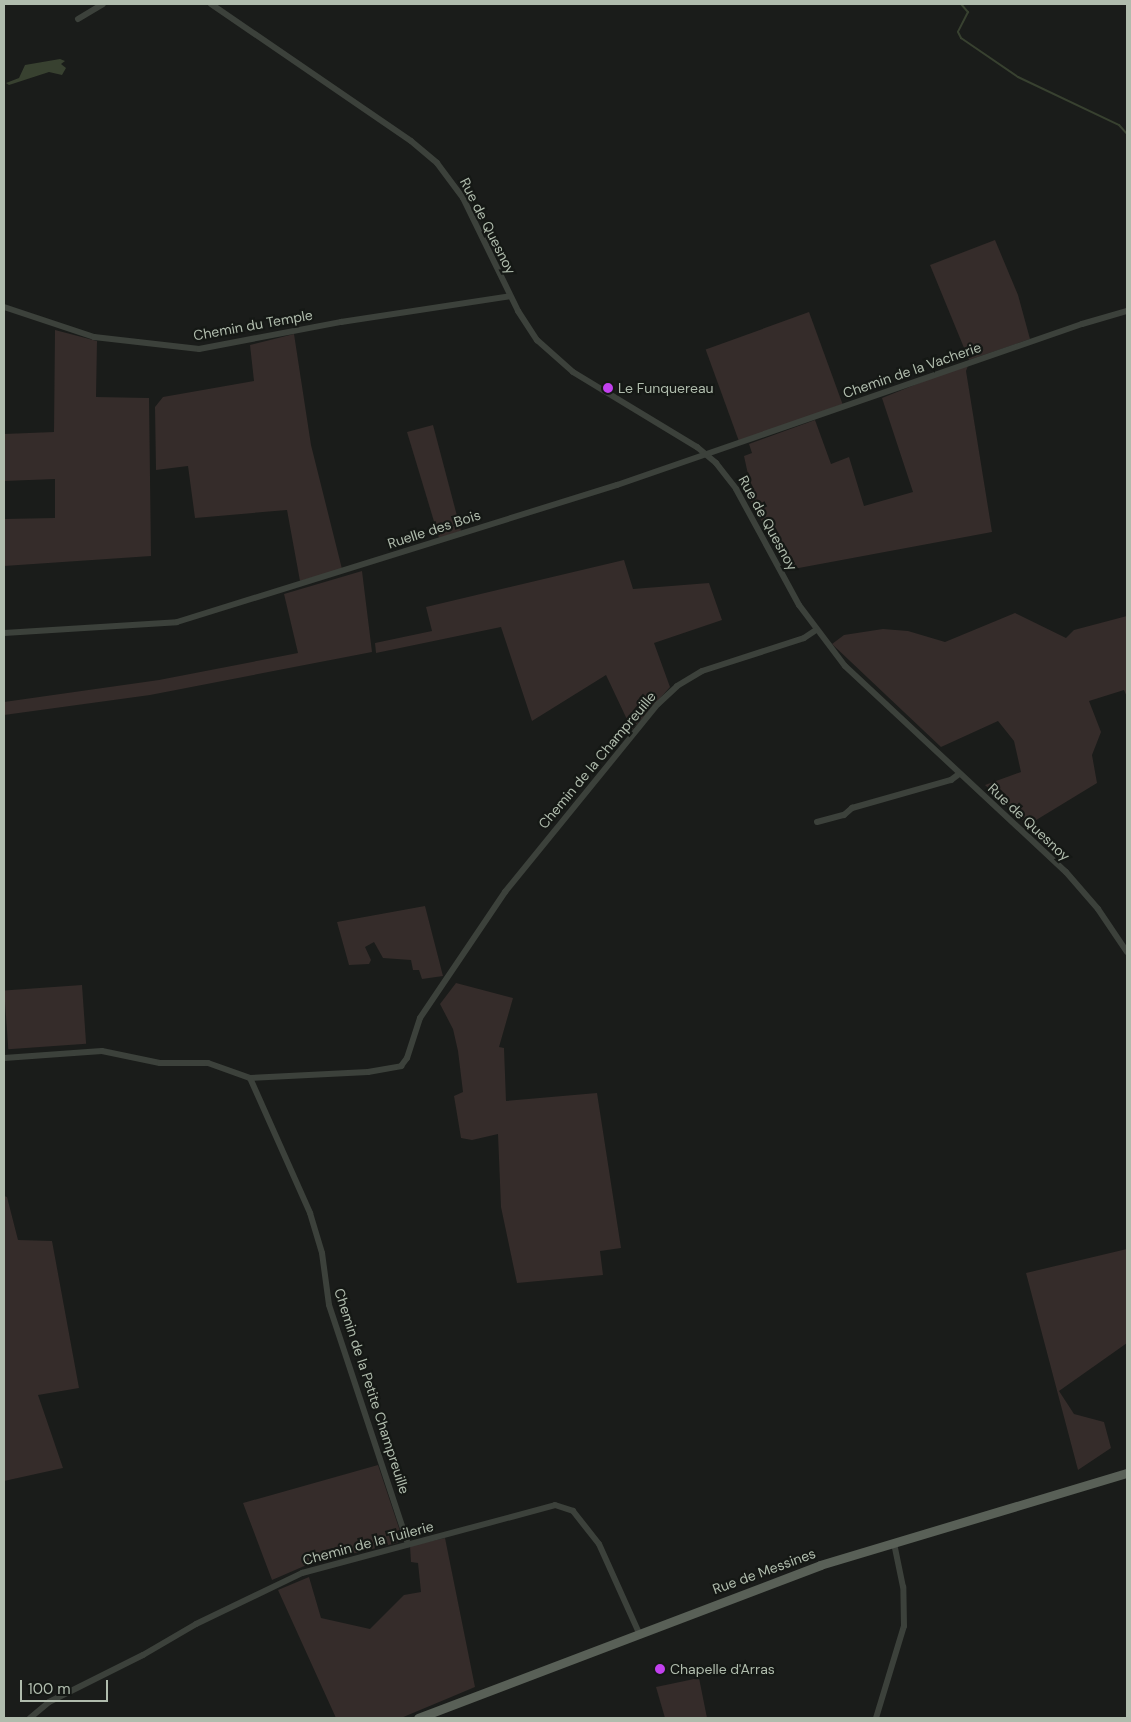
<!DOCTYPE html>
<style>
body{margin:0}
#map{position:relative;width:1131px;height:1722px;overflow:hidden;background:#1a1c1a;font-family:"DM Sans",sans-serif}
div>[style]{position:absolute}
[style*='--x']{left:calc(var(--x)*1px);top:calc(var(--y)*1px);width:calc(var(--w)*1px);rotate:calc(var(--a)*1deg)}
.green>*{inset:0;background:#352c2a;transform-origin:0 0}
.water>*{inset:0;background:#384130}
.stream>*{height:2px;margin:-1px;padding:0 1px;transform-origin:1px;border-radius:1px;background:#384130}
.minor>*{height:6px;margin:-3px;padding:0 3px;transform-origin:3px;border-radius:3px;background:#3c413b}
.major>*{height:9px;margin:-4.5px;padding:0 4.5px;transform-origin:4.5px;border-radius:4.5px;background:#596057}
.dots>*{width:14px;height:14px;translate:-50% -50%;box-sizing:border-box;border:2px solid #151815;border-radius:50%}
span{translate:-50% -50%;white-space:nowrap;text-align:center;line-height:1.15;-webkit-text-stroke:4.5px #151815;paint-order:stroke}
.street-label{font-size:14px;color:#b0bcad}
.poi-label{font-size:14px;color:#b0bcad}
.left{translate:0 -50%;text-align:left}
.frame{position:absolute;inset:0;border:5px solid #b0bcad;pointer-events:none}
.scale{position:absolute;left:20px;top:1680px;width:88px;height:22px;box-sizing:border-box;border:2px solid #b0bcad;border-top:0;padding-left:6px;font-size:15px;line-height:18px;white-space:nowrap;color:#b0bcad;-webkit-text-stroke:4px #151815;paint-order:stroke}
</style>
<div id="map">
<div class="green">
<div style="clip-path:polygon(995px 240px,1018px 295px,1030px 339px,969px 360px,930px 265px)"></div>
<div style="left:809px;top:312px;width:98px;height:110px;rotate:70deg"></div>
<div style="clip-path:polygon(55px 330px,97px 341px,96px 397px,149px 398px,151px 556px,4px 566px,4px 519px,55px 518px,55px 479px,4px 481px,4px 434px,54px 432px)"></div>
<div style="clip-path:polygon(294px 334px,311px 445px,342px 569px,300px 581px,287px 510px,195px 518px,188px 466px,156px 470px,155px 407px,163px 397px,254px 381px,250px 345px)"></div>
<div style="clip-path:polygon(969px 363px,966px 371px,992px 532px,788px 570px,741px 483px,749px 479px,744px 456px,752px 453px,749px 444px,815px 420px,831px 464px,849px 457px,864px 506px,913px 492px,882px 398px)"></div>
<div style="clip-path:polygon(433px 425px,461px 531px,439px 538px,407px 432px)"></div>
<div style="clip-path:polygon(624px 560px,633px 589px,709px 583px,722px 620px,654px 643px,670px 687px,632px 730px,606px 675px,532px 721px,501px 627px,376px 653px,375px 643px,432px 631px,426px 607px)"></div>
<div style="clip-path:polygon(362px 571px,372px 652px,150px 695px,4px 715px,4px 702px,159px 680px,298px 653px,284px 594px)"></div>
<div style="clip-path:polygon(1015px 613px,1066px 638px,1074px 630px,1127px 616px,1127px 697px,1124px 690px,1089px 701px,1101px 732px,1092px 755px,1097px 783px,1028px 825px,985px 785px,1021px 772px,1014px 741px,998px 721px,941px 747px,832px 644px,844px 635px,883px 629px,908px 631px,945px 642px)"></div>
<div style="clip-path:polygon(425px 906px,443px 976px,422px 979px,419px 970px,413px 970px,411px 960px,383px 958px,374px 942px,365px 947px,371px 960px,369px 964px,349px 965px,337px 922px)"></div>
<div style="clip-path:polygon(456px 983px,513px 998px,499px 1047px,504px 1048px,506px 1101px,597px 1093px,621px 1248px,600px 1251px,603px 1275px,517px 1283px,501px 1207px,498px 1134px,472px 1140px,461px 1138px,454px 1096px,463px 1092px,458px 1051px,453px 1029px,440px 1004px)"></div>
<div style="left:82px;top:985px;width:59px;height:78px;rotate:86deg"></div>
<div style="clip-path:polygon(4px 1196px,7px 1197px,18px 1240px,52px 1241px,79px 1388px,38px 1395px,63px 1468px,4px 1481px)"></div>
<div style="clip-path:polygon(1127px 1249px,1127px 1343px,1059px 1391px,1074px 1414px,1104px 1422px,1111px 1448px,1078px 1470px,1026px 1273px)"></div>
<div style="clip-path:polygon(378px 1465px,402px 1537px,397px 1543px,309px 1564px,272px 1580px,243px 1503px)"></div>
<div style="clip-path:polygon(445px 1538px,475px 1687px,401px 1718px,336px 1718px,278px 1590px,309px 1577px,321px 1618px,370px 1629px,404px 1595px,421px 1592px,418px 1563px,411px 1562px,410px 1546px)"></div>
<div style="clip-path:polygon(699px 1678px,707px 1718px,665px 1718px,656px 1687px)"></div>
</div>
<div class="water">
<div style="clip-path:polygon(60px 59px,65px 61px,61px 64px,66px 68px,62px 75px,49px 72px,9px 85px,6px 83px,19px 78px,25px 65px)"></div>
</div>
<div class="stream">
<div style="--x:961;--y:4;--w:11;--a:49"></div>
<div style="--x:968;--y:12;--w:22;--a:117"></div>
<div style="--x:958;--y:32;--w:7;--a:63"></div>
<div style="--x:961;--y:38;--w:69;--a:34.4"></div>
<div style="--x:1018;--y:77;--w:112;--a:25.4"></div>
<div style="--x:1119;--y:125;--w:12;--a:48"></div>
</div>
<div class="minor">
<div style="--x:211;--y:4;--w:242;--a:34.4"></div>
<div style="--x:411;--y:141;--w:34;--a:40"></div>
<div style="--x:437;--y:163;--w:44;--a:53.4"></div>
<div style="--x:463;--y:198;--w:126;--a:64"></div>
<div style="--x:518;--y:311;--w:35;--a:57"></div>
<div style="--x:537;--y:340;--w:48;--a:41.6"></div>
<div style="--x:573;--y:372;--w:145;--a:31.2"></div>
<div style="--x:697;--y:447;--w:25;--a:40"></div>
<div style="--x:716;--y:463;--w:33;--a:52"></div>
<div style="--x:736;--y:489;--w:132;--a:61.5"></div>
<div style="--x:799;--y:605;--w:76;--a:53"></div>
<div style="--x:845;--y:666;--w:302;--a:43"></div>
<div style="--x:1066;--y:872;--w:49;--a:49.1"></div>
<div style="--x:1098;--y:909;--w:52;--a:56"></div>
<div style="--x:78;--y:19;--w:29;--a:-31"></div>
<div style="--x:4;--y:307;--w:95;--a:18.4"></div>
<div style="--x:94;--y:337;--w:106;--a:6.5"></div>
<div style="--x:199;--y:349;--w:145;--a:-10.8"></div>
<div style="--x:341;--y:322;--w:171;--a:-8.7"></div>
<div style="--x:4;--y:633;--w:173;--a:-3.6"></div>
<div style="--x:177;--y:622;--w:461;--a:-17.3"></div>
<div style="--x:617;--y:485;--w:492;--a:-19.1"></div>
<div style="--x:1082;--y:324;--w:47;--a:-16.1"></div>
<div style="--x:817;--y:822;--w:28;--a:-15"></div>
<div style="--x:844;--y:815;--w:11;--a:-41"></div>
<div style="--x:852;--y:808;--w:103;--a:-15.8"></div>
<div style="--x:951;--y:780;--w:10;--a:-37"></div>
<div style="--x:4;--y:1058;--w:98;--a:-4.1"></div>
<div style="--x:102;--y:1051;--w:59;--a:11.7"></div>
<div style="--x:160;--y:1063;--w:48;--a:0"></div>
<div style="--x:208;--y:1063;--w:45;--a:19.7"></div>
<div style="--x:250;--y:1078;--w:118;--a:-2.9"></div>
<div style="--x:368;--y:1072;--w:34;--a:-10"></div>
<div style="--x:401;--y:1066;--w:10;--a:-53"></div>
<div style="--x:407;--y:1058;--w:42;--a:-72"></div>
<div style="--x:420;--y:1018;--w:152;--a:-56"></div>
<div style="--x:505;--y:892;--w:242;--a:-50.9"></div>
<div style="--x:658;--y:704;--w:26;--a:-43"></div>
<div style="--x:677;--y:686;--w:29;--a:-31"></div>
<div style="--x:702;--y:671;--w:107;--a:-17.9"></div>
<div style="--x:804;--y:638;--w:14;--a:-34"></div>
<div style="--x:250;--y:1078;--w:148;--a:66"></div>
<div style="--x:310;--y:1213;--w:42;--a:73.3"></div>
<div style="--x:322;--y:1253;--w:52;--a:82.3"></div>
<div style="--x:329;--y:1305;--w:252;--a:71.7"></div>
<div style="--x:30;--y:1718;--w:25;--a:-40"></div>
<div style="--x:49;--y:1702;--w:105;--a:-26.6"></div>
<div style="--x:143;--y:1655;--w:61;--a:-30.3"></div>
<div style="--x:196;--y:1624;--w:118;--a:-25.7"></div>
<div style="--x:302;--y:1573;--w:262;--a:-15"></div>
<div style="--x:555;--y:1505;--w:19;--a:18"></div>
<div style="--x:573;--y:1511;--w:42;--a:51.8"></div>
<div style="--x:599;--y:1544;--w:98;--a:65.8"></div>
<div style="--x:876;--y:1718;--w:96;--a:-73.1"></div>
<div style="--x:904;--y:1626;--w:39;--a:-91"></div>
<div style="--x:903;--y:1587;--w:45;--a:-101.6"></div>
</div>
<div class="major">
<div style="--x:418;--y:1718;--w:430;--a:-20.8"></div>
<div style="--x:820;--y:1565;--w:320;--a:-16.7"></div>
</div>
<div class="dots">
<div style="left:608px;top:388px;background:#c240ee"></div>
<div style="left:660px;top:1669px;background:#c240ee"></div>
</div>
<div class="street-label">
<span style="left:488px;top:226px;rotate:63deg">Rue de Quesnoy</span>
<span style="left:253px;top:325px;rotate:-10deg">Chemin du Temple</span>
<span style="left:912px;top:370px;rotate:-19deg">Chemin de la Vacherie</span>
<span style="left:768px;top:523px;rotate:61deg">Rue de Quesnoy</span>
<span style="left:434px;top:529px;rotate:-18deg">Ruelle des Bois</span>
<span style="left:597px;top:760px;rotate:-50deg">Chemin de la Champreuille</span>
<span style="left:1029px;top:822px;rotate:43deg">Rue de Quesnoy</span>
<span style="left:372px;top:1391px;rotate:72deg">Chemin de la Petite Champreuille</span>
<span style="left:368px;top:1543px;rotate:-15deg">Chemin de la Tuilerie</span>
<span style="left:764px;top:1571px;rotate:-20deg">Rue de Messines</span>
</div>
<div class="poi-label">
<span class="left" style="left:618px;top:388px">Le Funquereau</span>
<span class="left" style="left:670px;top:1669px">Chapelle d'Arras</span>
</div>
<div class="frame"></div>
<div class="scale">100 m</div>
</div>
